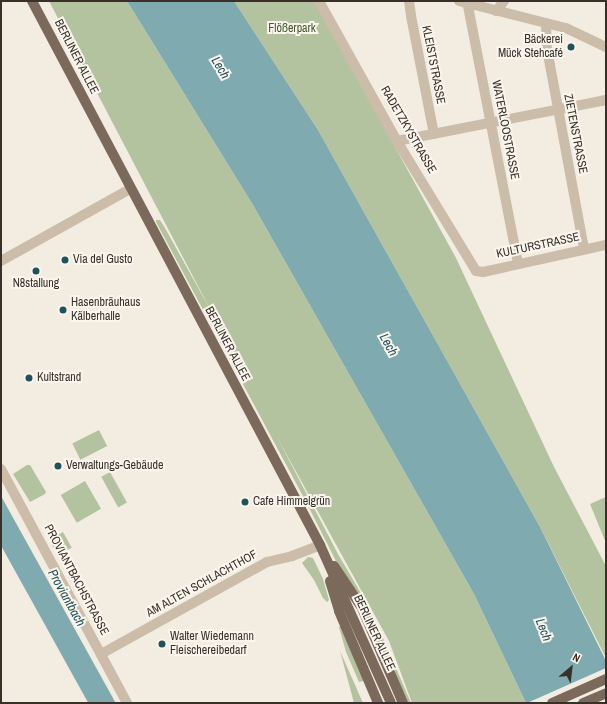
<!DOCTYPE html>
<meta charset="utf-8">
<style>
body{margin:0}
#map{position:relative;width:607px;height:704px;overflow:hidden;background:#f3ece0;font-family:"Archivo Narrow",sans-serif}
div>[style]{position:absolute}
[style*='--x']{left:calc(var(--x)*1px);top:calc(var(--y)*1px);width:calc(var(--w)*1px);rotate:calc(var(--a)*1deg)}
.green>*{inset:0;background:#b4c39f;transform-origin:0 0}
.water>*{inset:0;background:#7faab0;transform-origin:0 0}
.pier>*{inset:0;background:#f3ece0}
.minor>*{height:10px;margin:-5px;padding:0 5px;transform-origin:5px;border-radius:5px;background:#ccbdab}
.major>*{height:10px;margin:-5px;padding:0 5px;transform-origin:5px;border-radius:5px;background:#7b695c}
.dots>*{width:11px;height:11px;translate:-50% -50%;box-sizing:border-box;border:2px solid #faf5ed;border-radius:50%}
span{translate:-50% -50%;white-space:nowrap;text-align:center;line-height:1.15;-webkit-text-stroke:4px #faf5ed;paint-order:stroke}
.park-label{font-size:12px;color:#45582e}
.poi-label{font-size:12px;color:#39302a}
.right{translate:-100% -50%;text-align:right}
.left{translate:0 -50%;text-align:left}
.street-label{font-size:12px;color:#39302a}
.water-label{font-size:13px;color:#20525b;font-style:italic}
.frame{position:absolute;inset:0;border:2px solid #39302a;pointer-events:none}
.north{position:absolute;left:551px;top:648px;width:40px;height:40px;-webkit-text-stroke:3px #faf5ed;paint-order:stroke;rotate:28deg;font-size:11px;font-weight:700;line-height:16px;text-align:center;color:#39302a}
.north::after{content:'';display:block;margin:auto;width:14px;height:18px;background:#39302a;clip-path:polygon(50% 0,100% 100%,50% 72%,0 100%)}
</style>
<div id="map">
<div class="green">
<div style="clip-path:polygon(49px 1px,127px 1px,253px 205px,474px 594px,526px 703px,412px 703px,389px 641px,277px 437px,338px 554px,372px 612px,411px 703px,408px 703px,305px 500px,156px 222px,156px 220px,160px 220px,165px 228px,211px 311px)"></div>
<div style="clip-path:polygon(234px 1px,315px 1px,456px 258px,554px 467px,606px 566px,606px 658px,540px 527px,318px 130px)"></div>
<div style="left:99px;top:430px;width:18px;height:30px;rotate:63deg"></div>
<div style="clip-path:polygon(27px 465px,30px 465px,46px 492px,45px 494px,30px 502px,13px 474px)"></div>
<div style="left:110px;top:472px;width:35px;height:10px;rotate:61deg"></div>
<div style="left:85px;top:481px;width:32px;height:28px;rotate:60deg"></div>
<div style="clip-path:polygon(606px 497px,606px 543px,590px 504px)"></div>
<div style="left:63px;top:532px;width:18px;height:16px;rotate:61deg"></div>
<div style="clip-path:polygon(308px 557px,313px 558px,323px 579px,329px 600px,327px 602px,323px 598px,314px 580px,302px 563px)"></div>
<div style="clip-path:polygon(341px 626px,364px 681px,359px 682px,346px 652px,339px 627px)"></div>
<div style="clip-path:polygon(340px 651px,363px 703px,354px 703px)"></div>
</div>
<div class="water">
<div style="clip-path:polygon(127px 1px,234px 1px,318px 130px,540px 527px,606px 661px,606px 703px,526px 703px,474px 594px,253px 205px)"></div>
<div style="left:1px;top:496px;width:236px;height:24px;rotate:61deg"></div>
</div>
<div class="pier">
<div style="clip-path:polygon(606px 668px,606px 703px,527px 703px)"></div>
</div>
<div class="minor">
<div style="--x:319;--y:1;--w:160;--a:60.9"></div>
<div style="--x:397;--y:141;--w:152;--a:58.7"></div>
<div style="--x:476;--y:271;--w:7;--a:8"></div>
<div style="--x:483;--y:272;--w:126;--a:-12.4"></div>
<div style="--x:409;--y:1;--w:15;--a:82"></div>
<div style="--x:411;--y:16;--w:120;--a:79"></div>
<div style="--x:459;--y:1;--w:110;--a:14.2"></div>
<div style="--x:566;--y:28;--w:44;--a:25.4"></div>
<div style="--x:467;--y:1;--w:268;--a:79"></div>
<div style="--x:496;--y:11;--w:13;--a:-51"></div>
<div style="--x:546;--y:23;--w:26;--a:88"></div>
<div style="--x:547;--y:49;--w:203;--a:79.5"></div>
<div style="--x:397;--y:141;--w:213;--a:-11.1"></div>
<div style="--x:1;--y:261;--w:148;--a:-29.2"></div>
<div style="--x:1;--y:469;--w:266;--a:61.7"></div>
<div style="--x:101;--y:654;--w:190;--a:-29"></div>
<div style="--x:267;--y:562;--w:26;--a:-13"></div>
<div style="--x:292;--y:556;--w:30;--a:-21"></div>
</div>
<div class="major">
<div style="--x:32;--y:1;--w:616;--a:62.1"></div>
<div style="--x:320;--y:545;--w:173;--a:65.8"></div>
<div style="--x:334;--y:566;--w:50;--a:56.3"></div>
<div style="--x:362;--y:608;--w:103;--a:66.7"></div>
<div style="--x:330;--y:581;--w:31;--a:73"></div>
<div style="--x:339;--y:611;--w:100;--a:67"></div>
<div style="--x:552;--y:703;--w:59;--a:-24"></div>
<div style="--x:583;--y:703;--w:25;--a:-23"></div>
</div>
<div class="dots">
<div style="left:571px;top:47px;background:#20525b"></div>
<div style="left:65px;top:260px;background:#20525b"></div>
<div style="left:36px;top:271px;background:#20525b"></div>
<div style="left:63px;top:310px;background:#20525b"></div>
<div style="left:29px;top:378px;background:#20525b"></div>
<div style="left:58px;top:466px;background:#20525b"></div>
<div style="left:245px;top:502px;background:#20525b"></div>
<div style="left:162px;top:644px;background:#20525b"></div>
</div>
<div class="park-label">
<span style="left:292px;top:29px">Flößerpark</span>
</div>
<div class="poi-label">
<span class="right" style="left:563px;top:47px">Bäckerei<br>Mück Stehcafé</span>
<span class="left" style="left:73px;top:260px">Via del Gusto</span>
<span style="left:36px;top:284px">N8stallung</span>
<span class="left" style="left:71px;top:310px">Hasenbräuhaus<br>Kälberhalle</span>
<span class="left" style="left:37px;top:378px">Kultstrand</span>
<span class="left" style="left:66px;top:466px">Verwaltungs-Gebäude</span>
<span class="left" style="left:253px;top:502px">Cafe Himmelgrün</span>
<span class="left" style="left:170px;top:644px">Walter Wiedemann<br>Fleischereibedarf</span>
</div>
<div class="street-label">
<span style="left:76px;top:57px;rotate:63deg">BERLINER ALLEE</span>
<span style="left:433px;top:65px;rotate:79deg">KLEISTSTRASSE</span>
<span style="left:408px;top:130px;rotate:60deg">RADETZKYSTRASSE</span>
<span style="left:505px;top:130px;rotate:79deg">WATERLOOSTRASSE</span>
<span style="left:575px;top:134px;rotate:79deg">ZIETENSTRASSE</span>
<span style="left:538px;top:246px;rotate:-12deg">KULTURSTRASSE</span>
<span style="left:227px;top:344px;rotate:62deg">BERLINER ALLEE</span>
<span style="left:76px;top:580px;rotate:62deg">PROVIANTBACHSTRASSE</span>
<span style="left:202px;top:584px;rotate:-29deg">AM ALTEN SCHLACHTHOF</span>
<span style="left:374px;top:633px;rotate:65deg">BERLINER ALLEE</span>
</div>
<div class="water-label">
<span style="left:220px;top:68px;rotate:59deg">Lech</span>
<span style="left:388px;top:345px;rotate:61deg">Lech</span>
<span style="left:66px;top:598px;rotate:61deg">Proviantbach</span>
<span style="left:543px;top:630px;rotate:69deg">Lech</span>
</div>
<div class="frame"></div>
<div class="north">N</div>
</div>
